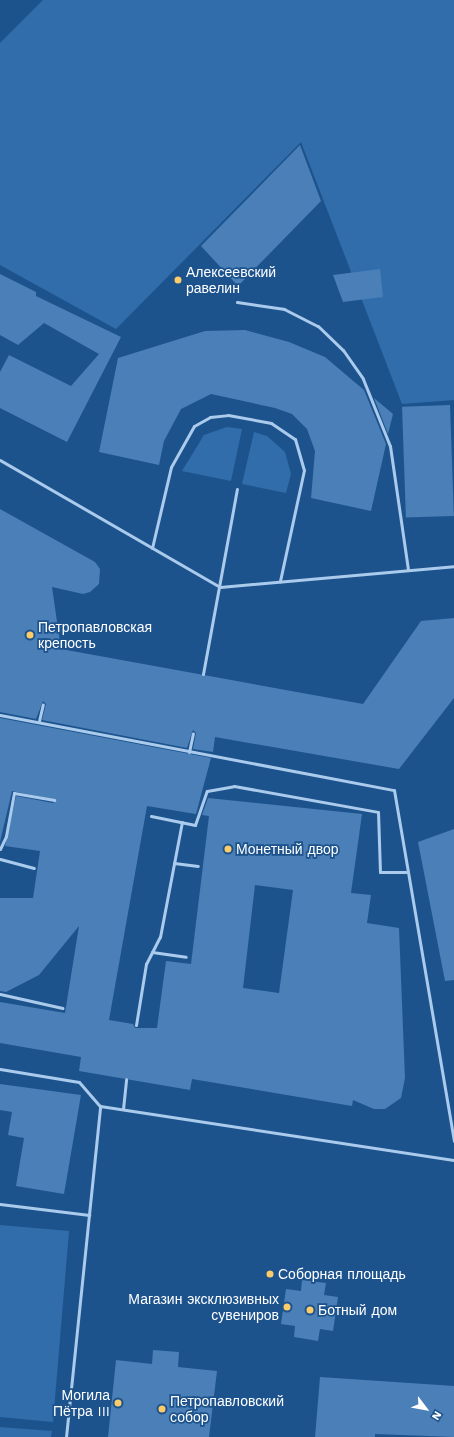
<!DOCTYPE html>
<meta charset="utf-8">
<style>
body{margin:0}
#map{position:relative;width:454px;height:1437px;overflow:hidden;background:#1d538d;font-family:"Work Sans",sans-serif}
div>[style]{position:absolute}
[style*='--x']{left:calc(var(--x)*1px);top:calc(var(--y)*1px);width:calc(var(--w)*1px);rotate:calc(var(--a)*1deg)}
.green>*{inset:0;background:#316dab}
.building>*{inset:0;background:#4a7fb7;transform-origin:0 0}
.service>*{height:3px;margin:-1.5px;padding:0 1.5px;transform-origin:1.5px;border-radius:1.5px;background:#abcbed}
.dots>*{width:11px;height:11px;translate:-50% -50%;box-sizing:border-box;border:2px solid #1d538d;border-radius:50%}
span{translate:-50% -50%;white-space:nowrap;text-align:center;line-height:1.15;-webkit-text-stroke:3.5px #1d538d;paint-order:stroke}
.poi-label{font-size:14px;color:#fff}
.left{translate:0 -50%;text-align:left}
.right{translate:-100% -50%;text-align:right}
.north{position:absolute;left:406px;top:1389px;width:40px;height:40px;-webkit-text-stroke:3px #1d538d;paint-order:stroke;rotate:122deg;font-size:11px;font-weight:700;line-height:16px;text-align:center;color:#fff}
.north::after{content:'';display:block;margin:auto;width:14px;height:18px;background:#fff;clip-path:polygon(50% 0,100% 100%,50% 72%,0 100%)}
</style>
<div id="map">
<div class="green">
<div style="clip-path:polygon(43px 0,454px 0,454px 400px,402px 404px,301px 142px,116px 329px,0 265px,0 43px)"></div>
<div style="clip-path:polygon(227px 427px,242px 429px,231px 481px,182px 471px,204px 435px)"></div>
<div style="clip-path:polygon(254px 432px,267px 436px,285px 452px,291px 474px,286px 493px,242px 484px)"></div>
<div style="clip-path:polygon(0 1225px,69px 1231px,53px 1422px,0 1417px)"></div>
<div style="clip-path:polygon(0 1427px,52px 1431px,51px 1437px,0 1437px)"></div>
</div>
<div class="building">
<div style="clip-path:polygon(300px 145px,321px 201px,238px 286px,201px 246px)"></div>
<div style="clip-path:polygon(380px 269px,383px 297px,343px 302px,333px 275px)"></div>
<div style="clip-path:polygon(0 274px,36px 292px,36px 296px,121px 337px,67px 442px,0 408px,0 372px,9px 355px,71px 386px,99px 354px,44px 323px,18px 345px,0 335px)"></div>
<div style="clip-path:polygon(245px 330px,289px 342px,325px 357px,364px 390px,386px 444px,371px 511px,311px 498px,315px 451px,307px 429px,292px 414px,275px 408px,211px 394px,181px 409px,164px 441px,159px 465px,99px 452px,118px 358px,205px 331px)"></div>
<div style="clip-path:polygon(374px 398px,393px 414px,388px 434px)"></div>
<div style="left:450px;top:405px;width:111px;height:48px;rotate:88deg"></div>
<div style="clip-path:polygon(0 509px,95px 562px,100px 569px,99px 584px,90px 592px,83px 594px,52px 587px,61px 649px,363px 704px,421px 621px,454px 618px,454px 698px,399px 769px,215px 737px,213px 752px,193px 749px,196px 733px,193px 730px,187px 748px,42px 720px,46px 704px,43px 701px,36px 719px,0 712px)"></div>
<div style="clip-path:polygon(evenodd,0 718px,211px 758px,196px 814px,147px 806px,109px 1020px,133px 1024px,135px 1028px,157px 1028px,166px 961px,191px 964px,209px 816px,202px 815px,208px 798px,362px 814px,351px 893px,371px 895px,367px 923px,399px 928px,405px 1078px,401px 1098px,385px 1109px,374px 1109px,353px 1100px,352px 1106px,192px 1079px,190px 1090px,79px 1071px,81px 1057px,0 1043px,0 1002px,65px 1013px,79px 926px,39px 975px,6px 992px,0 991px,0 898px,33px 898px,40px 851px,5px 846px,16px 796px,53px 803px,57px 800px,12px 791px,0 842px,0 718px,255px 885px,293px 890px,279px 993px,243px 988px,255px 885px)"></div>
<div style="clip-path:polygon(454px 829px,454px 980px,445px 981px,418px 842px)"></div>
<div style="clip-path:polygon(0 1084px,81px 1095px,64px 1194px,16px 1186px,24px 1138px,8px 1135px,12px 1112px,0 1110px)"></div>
<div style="clip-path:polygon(302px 1280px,326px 1283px,324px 1295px,338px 1297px,333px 1331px,320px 1329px,318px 1341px,294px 1337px,295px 1326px,281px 1324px,286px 1289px,301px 1291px)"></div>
<div style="clip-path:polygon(153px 1350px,179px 1352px,178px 1367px,217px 1371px,209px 1437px,108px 1437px,116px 1360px,152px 1364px)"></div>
<div style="clip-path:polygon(320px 1377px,454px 1386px,454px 1437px,375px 1434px,375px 1437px,315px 1437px)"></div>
</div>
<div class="service">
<div style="--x:237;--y:302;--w:48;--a:8.5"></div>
<div style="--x:284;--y:309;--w:38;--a:27"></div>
<div style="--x:318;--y:326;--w:35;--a:44"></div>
<div style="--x:343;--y:350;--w:35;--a:55"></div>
<div style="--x:363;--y:379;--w:72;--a:68.1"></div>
<div style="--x:390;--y:446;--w:125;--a:81.7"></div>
<div style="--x:0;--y:460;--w:254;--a:30"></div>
<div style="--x:220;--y:587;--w:235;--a:-5.1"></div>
<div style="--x:152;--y:548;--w:83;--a:-76.8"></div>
<div style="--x:171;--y:467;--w:47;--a:-60.7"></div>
<div style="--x:194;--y:426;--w:18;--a:-29"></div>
<div style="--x:210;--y:417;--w:18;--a:-6"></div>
<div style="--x:228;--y:415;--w:44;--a:10.5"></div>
<div style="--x:271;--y:423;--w:29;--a:34"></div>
<div style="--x:295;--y:439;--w:32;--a:74"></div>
<div style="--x:304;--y:470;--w:114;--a:102.2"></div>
<div style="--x:203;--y:674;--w:188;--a:-79.6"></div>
<div style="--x:0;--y:715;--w:401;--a:10.8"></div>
<div style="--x:394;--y:790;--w:356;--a:80.3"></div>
<div style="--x:39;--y:721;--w:17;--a:-77"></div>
<div style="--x:189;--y:752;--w:19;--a:-78"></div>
<div style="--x:151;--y:816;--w:45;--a:11.6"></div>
<div style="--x:195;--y:825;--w:36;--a:-71"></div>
<div style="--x:207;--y:791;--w:27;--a:-10"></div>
<div style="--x:234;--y:786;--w:146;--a:10.2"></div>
<div style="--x:378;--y:812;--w:60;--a:88.1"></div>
<div style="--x:380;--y:872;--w:26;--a:0"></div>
<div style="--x:0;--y:849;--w:14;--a:-65"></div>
<div style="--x:6;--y:836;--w:44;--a:-79.5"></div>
<div style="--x:14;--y:793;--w:41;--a:9.9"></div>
<div style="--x:0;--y:859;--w:35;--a:15"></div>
<div style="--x:174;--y:863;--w:24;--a:7"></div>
<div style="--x:152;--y:952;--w:34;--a:8"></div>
<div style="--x:0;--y:994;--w:64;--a:12.7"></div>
<div style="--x:136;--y:1025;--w:62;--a:-80.7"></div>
<div style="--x:146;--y:964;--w:30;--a:-63"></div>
<div style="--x:160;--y:937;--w:117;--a:-79.2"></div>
<div style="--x:0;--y:1069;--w:80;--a:9.3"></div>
<div style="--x:79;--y:1082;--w:32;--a:49"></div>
<div style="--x:100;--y:1106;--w:358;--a:8.7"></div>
<div style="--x:123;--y:1109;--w:30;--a:-84"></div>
<div style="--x:0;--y:1204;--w:90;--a:7"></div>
<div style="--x:66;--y:1437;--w:333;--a:-84.1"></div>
</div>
<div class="dots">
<div style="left:178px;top:280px;background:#fccc6a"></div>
<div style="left:30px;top:635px;background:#fccc6a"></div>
<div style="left:228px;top:849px;background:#fccc6a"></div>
<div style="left:270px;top:1274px;background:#fccc6a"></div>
<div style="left:287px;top:1307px;background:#fccc6a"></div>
<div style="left:310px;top:1310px;background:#fccc6a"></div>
<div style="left:118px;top:1403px;background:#fccc6a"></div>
<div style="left:162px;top:1409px;background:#fccc6a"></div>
</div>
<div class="poi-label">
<span class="left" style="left:186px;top:280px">Алексеевский<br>равелин</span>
<span class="left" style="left:38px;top:635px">Петропавловская<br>крепость</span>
<span class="left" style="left:236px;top:849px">Монетный двор</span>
<span class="left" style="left:278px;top:1274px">Соборная площадь</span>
<span class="right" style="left:279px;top:1307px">Магазин эксклюзивных<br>сувениров</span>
<span class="left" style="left:318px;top:1310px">Ботный дом</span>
<span class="right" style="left:110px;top:1403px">Могила<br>Пётра III</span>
<span class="left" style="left:170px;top:1409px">Петропавловский<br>собор</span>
</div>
<div class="north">N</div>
</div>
